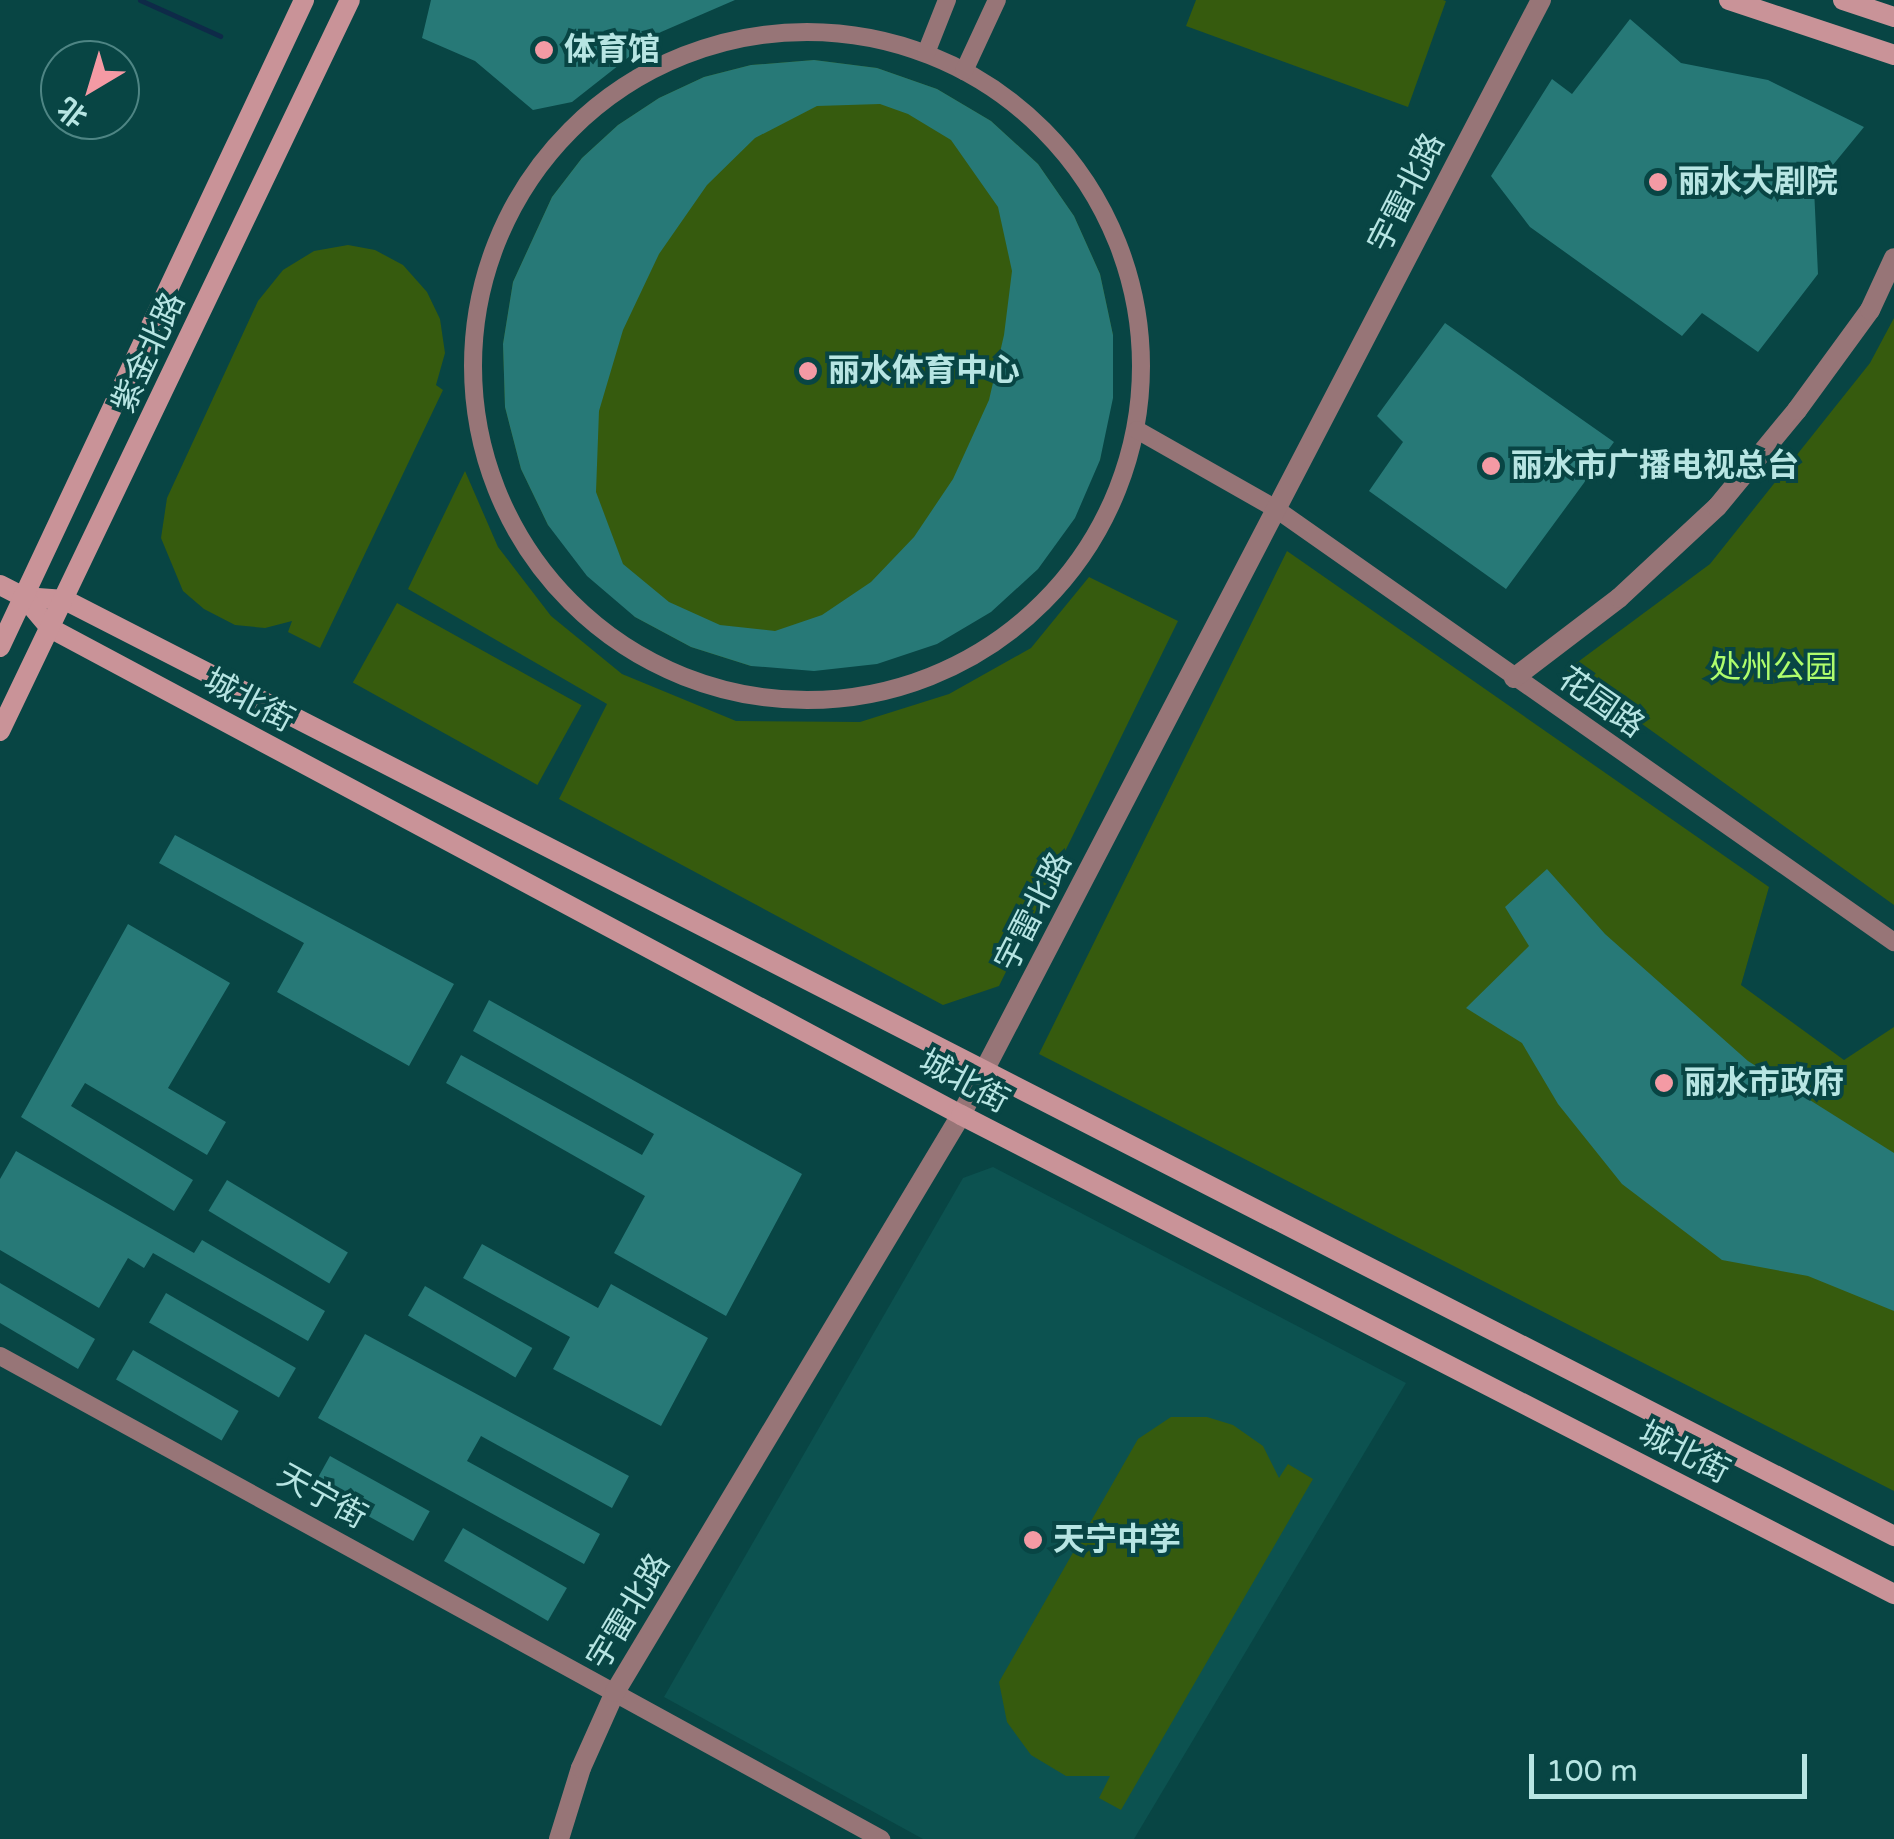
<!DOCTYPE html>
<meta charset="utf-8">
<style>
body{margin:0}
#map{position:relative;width:1894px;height:1839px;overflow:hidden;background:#084544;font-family:"Varela Round","Noto Sans SC",sans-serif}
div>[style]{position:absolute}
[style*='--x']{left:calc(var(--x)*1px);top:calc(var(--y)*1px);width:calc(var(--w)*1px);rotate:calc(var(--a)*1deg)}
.built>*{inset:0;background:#0c5250}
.green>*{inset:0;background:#365b0e;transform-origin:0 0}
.stream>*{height:5px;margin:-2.5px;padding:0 2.5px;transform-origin:2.5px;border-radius:2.5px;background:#0e2a48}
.building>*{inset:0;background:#277977;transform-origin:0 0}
.minor>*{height:18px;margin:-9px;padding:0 9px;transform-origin:9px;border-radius:9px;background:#977577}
.minor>.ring{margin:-9px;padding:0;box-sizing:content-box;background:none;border:18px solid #977577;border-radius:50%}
.tertiary>*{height:20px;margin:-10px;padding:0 10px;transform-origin:10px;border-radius:10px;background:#977577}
.secondary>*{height:20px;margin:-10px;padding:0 10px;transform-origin:10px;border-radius:10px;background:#c99398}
.dots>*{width:28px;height:28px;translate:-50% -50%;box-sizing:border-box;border:5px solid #084544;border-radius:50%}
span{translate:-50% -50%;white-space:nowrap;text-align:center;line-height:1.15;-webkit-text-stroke:8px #084544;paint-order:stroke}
.poi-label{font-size:32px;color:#b7e5e3;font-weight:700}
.left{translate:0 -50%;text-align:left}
.street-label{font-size:32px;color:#b7e5e3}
.park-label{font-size:32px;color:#affd6c}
.north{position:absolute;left:40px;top:40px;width:100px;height:100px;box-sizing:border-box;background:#084544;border:2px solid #4e8584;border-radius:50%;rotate:218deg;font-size:28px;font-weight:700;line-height:40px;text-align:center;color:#b7e5e3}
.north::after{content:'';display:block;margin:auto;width:35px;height:45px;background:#f49aa4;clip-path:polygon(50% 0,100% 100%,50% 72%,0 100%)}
.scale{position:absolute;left:1529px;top:1754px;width:278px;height:45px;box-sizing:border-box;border:5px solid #b7e5e3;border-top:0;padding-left:12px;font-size:30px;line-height:35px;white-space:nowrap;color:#b7e5e3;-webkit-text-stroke:8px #084544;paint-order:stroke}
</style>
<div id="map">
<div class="built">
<div style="clip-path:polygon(993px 1167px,1406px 1383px,1134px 1839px,923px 1839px,664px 1697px,963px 1178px)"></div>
</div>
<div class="green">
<div style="clip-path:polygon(1196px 0,1443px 0,1446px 1px,1408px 107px,1186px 26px)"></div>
<div style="clip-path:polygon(814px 60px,877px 68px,937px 89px,991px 121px,1038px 164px,1074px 216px,1100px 274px,1113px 335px,1100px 460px,751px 666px,691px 647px,635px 617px,548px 525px,521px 469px,505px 407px,503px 344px,513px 282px,552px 197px,582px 158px,618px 125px,659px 98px,704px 77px,751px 65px)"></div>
<div style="clip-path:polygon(348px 245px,375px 250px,403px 265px,427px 292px,440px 319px,445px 353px,436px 385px,443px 390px,320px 648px,288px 632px,292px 621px,265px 628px,235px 625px,204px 609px,183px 591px,161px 538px,167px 498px,258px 301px,283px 270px,314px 251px)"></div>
<div style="clip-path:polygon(1894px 318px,1894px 905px,1567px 670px,1710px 564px,1870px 363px)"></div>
<div style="clip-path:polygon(465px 471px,498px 547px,551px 616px,622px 674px,736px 721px,860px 722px,949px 694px,1031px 648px,1089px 577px,1178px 621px,999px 986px,943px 1005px,559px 799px,607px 704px,408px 589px)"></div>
<div style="clip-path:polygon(1287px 551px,1769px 887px,1741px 985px,1844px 1060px,1894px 1027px,1894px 1491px,1039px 1054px)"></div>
<div style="left:397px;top:603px;width:211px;height:91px;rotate:29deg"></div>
<div style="clip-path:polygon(1171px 1417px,1207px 1417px,1233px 1425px,1263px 1446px,1279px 1478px,1288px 1464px,1313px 1479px,1121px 1810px,1099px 1798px,1110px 1776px,1066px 1776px,1031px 1755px,1007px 1722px,999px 1682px,1138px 1439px)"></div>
</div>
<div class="stream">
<div style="--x:140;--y:0;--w:88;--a:24.2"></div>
</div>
<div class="building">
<div style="clip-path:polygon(431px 0,735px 0,661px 32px,572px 102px,533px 110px,475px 61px,422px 38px)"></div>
<div style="clip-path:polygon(1630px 19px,1681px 63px,1768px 80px,1864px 127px,1814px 188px,1818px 274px,1758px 352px,1702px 313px,1682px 336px,1530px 227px,1491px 176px,1552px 79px,1572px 94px)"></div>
<div style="clip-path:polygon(evenodd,814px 60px,877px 68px,937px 89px,991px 121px,1038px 164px,1074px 216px,1100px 274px,1113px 335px,1113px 398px,1100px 460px,1075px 518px,1038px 569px,991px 612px,937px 644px,877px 664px,814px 671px,751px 666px,691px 647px,635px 617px,587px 576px,548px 525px,521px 469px,505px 407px,503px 344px,513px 282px,552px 197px,582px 158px,618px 125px,659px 98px,704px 77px,751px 65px,814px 60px,880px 104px,908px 114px,951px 140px,998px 207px,1012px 271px,1004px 335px,989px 400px,953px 479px,914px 537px,871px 582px,822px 615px,775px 631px,720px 625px,669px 602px,623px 564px,596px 492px,599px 411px,623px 330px,659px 254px,707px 185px,755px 138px,817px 106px,880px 104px)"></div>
<div style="clip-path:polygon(1445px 323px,1614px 442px,1506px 589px,1369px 491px,1403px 442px,1377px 416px)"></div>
<div style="clip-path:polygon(175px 835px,454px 984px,409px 1066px,277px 992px,304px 943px,159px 863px)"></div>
<div style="clip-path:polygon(1547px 869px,1605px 934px,1748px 1061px,1894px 1153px,1894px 1311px,1808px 1276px,1722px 1260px,1622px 1184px,1558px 1104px,1522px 1043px,1466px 1008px,1529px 946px,1505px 907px)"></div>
<div style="clip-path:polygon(128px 924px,230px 983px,168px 1088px,226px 1122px,207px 1155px,85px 1083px,71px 1106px,193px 1180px,174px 1211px,21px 1117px)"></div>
<div style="clip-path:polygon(489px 1000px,802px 1174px,726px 1316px,614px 1253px,645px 1196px,446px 1083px,461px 1055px,642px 1155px,654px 1134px,473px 1031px)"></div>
<div style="clip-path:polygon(16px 1151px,194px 1253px,202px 1240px,325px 1311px,308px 1341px,153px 1253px,144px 1268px,128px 1258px,99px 1308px,0 1250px,0 1179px)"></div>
<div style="left:227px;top:1180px;width:141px;height:36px;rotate:31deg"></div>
<div style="clip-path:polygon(482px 1244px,598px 1308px,611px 1284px,708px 1338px,661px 1426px,553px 1369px,570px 1337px,463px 1278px)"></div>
<div style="clip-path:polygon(0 1283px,95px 1339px,78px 1369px,0 1323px)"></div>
<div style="left:425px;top:1286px;width:124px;height:34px;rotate:30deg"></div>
<div style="left:166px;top:1293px;width:150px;height:34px;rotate:30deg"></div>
<div style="clip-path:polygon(365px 1334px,629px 1476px,612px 1508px,481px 1436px,467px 1461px,600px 1534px,584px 1564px,318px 1418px)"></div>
<div style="left:133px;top:1350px;width:122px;height:34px;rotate:30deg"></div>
<div style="left:330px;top:1456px;width:114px;height:34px;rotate:29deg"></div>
<div style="left:463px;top:1528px;width:120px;height:38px;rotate:30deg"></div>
</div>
<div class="minor">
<div class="ring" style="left:473px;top:32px;width:650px;height:650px"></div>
<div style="--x:926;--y:53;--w:57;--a:-68.4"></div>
<div style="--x:964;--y:71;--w:78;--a:-65.1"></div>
<div style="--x:1137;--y:430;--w:160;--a:29.6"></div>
<div style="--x:1276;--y:509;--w:755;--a:35.02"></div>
<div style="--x:0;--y:1356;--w:1005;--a:28.73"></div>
</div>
<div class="tertiary">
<div style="--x:1514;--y:678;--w:132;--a:-37.3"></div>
<div style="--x:1619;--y:598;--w:134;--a:-42.9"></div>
<div style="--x:1717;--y:507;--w:126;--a:-50.5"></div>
<div style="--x:1797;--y:410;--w:124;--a:-53.9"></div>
<div style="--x:1870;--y:310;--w:57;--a:-65.2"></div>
<div style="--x:559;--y:1839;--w:74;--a:-72.8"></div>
<div style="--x:581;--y:1768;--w:83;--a:-65.9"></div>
<div style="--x:615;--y:1692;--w:673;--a:-59.05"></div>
<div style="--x:961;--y:1115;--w:1257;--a:-62.52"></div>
</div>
<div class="secondary">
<div style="--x:1729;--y:0;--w:174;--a:18.4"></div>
<div style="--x:1843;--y:0;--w:54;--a:18.4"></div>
<div style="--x:0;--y:585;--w:27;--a:27"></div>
<div style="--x:24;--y:597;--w:41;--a:4.2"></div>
<div style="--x:65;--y:600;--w:2055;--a:27.1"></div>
<div style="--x:24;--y:597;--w:40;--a:50"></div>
<div style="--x:50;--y:628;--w:1033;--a:28.13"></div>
<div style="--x:961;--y:1115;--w:1049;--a:27.18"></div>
<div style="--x:0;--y:647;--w:715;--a:-64.83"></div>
<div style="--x:0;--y:731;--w:810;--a:-64.42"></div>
</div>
<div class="dots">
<div style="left:544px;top:50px;background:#f49aa4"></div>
<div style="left:1658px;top:182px;background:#f49aa4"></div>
<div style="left:808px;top:371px;background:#f49aa4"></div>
<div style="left:1491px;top:466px;background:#f49aa4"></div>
<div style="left:1664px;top:1083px;background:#f49aa4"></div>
<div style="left:1033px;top:1540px;background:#f49aa4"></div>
</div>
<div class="poi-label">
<span class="left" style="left:564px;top:50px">体育馆</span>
<span class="left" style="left:1678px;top:182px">丽水大剧院</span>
<span class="left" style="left:828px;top:371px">丽水体育中心</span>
<span class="left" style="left:1511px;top:466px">丽水市广播电视总台</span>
<span class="left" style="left:1684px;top:1083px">丽水市政府</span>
<span class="left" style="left:1053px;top:1540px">天宁中学</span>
</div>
<div class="street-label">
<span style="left:1407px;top:193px;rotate:-63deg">宇雷北路</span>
<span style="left:149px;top:353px;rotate:-65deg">紫金北路</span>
<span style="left:249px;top:701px;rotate:28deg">城北街</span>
<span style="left:1601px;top:703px;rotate:35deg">花园路</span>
<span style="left:1034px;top:912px;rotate:-63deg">宇雷北路</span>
<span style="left:964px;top:1082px;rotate:28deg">城北街</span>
<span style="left:1684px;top:1453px;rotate:27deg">城北街</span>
<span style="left:322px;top:1497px;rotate:29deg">天宁街</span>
<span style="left:629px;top:1612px;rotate:-59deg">宇雷北路</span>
</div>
<div class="park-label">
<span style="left:1773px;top:668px">处州公园</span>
</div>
<div class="north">北</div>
<div class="scale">100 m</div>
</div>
